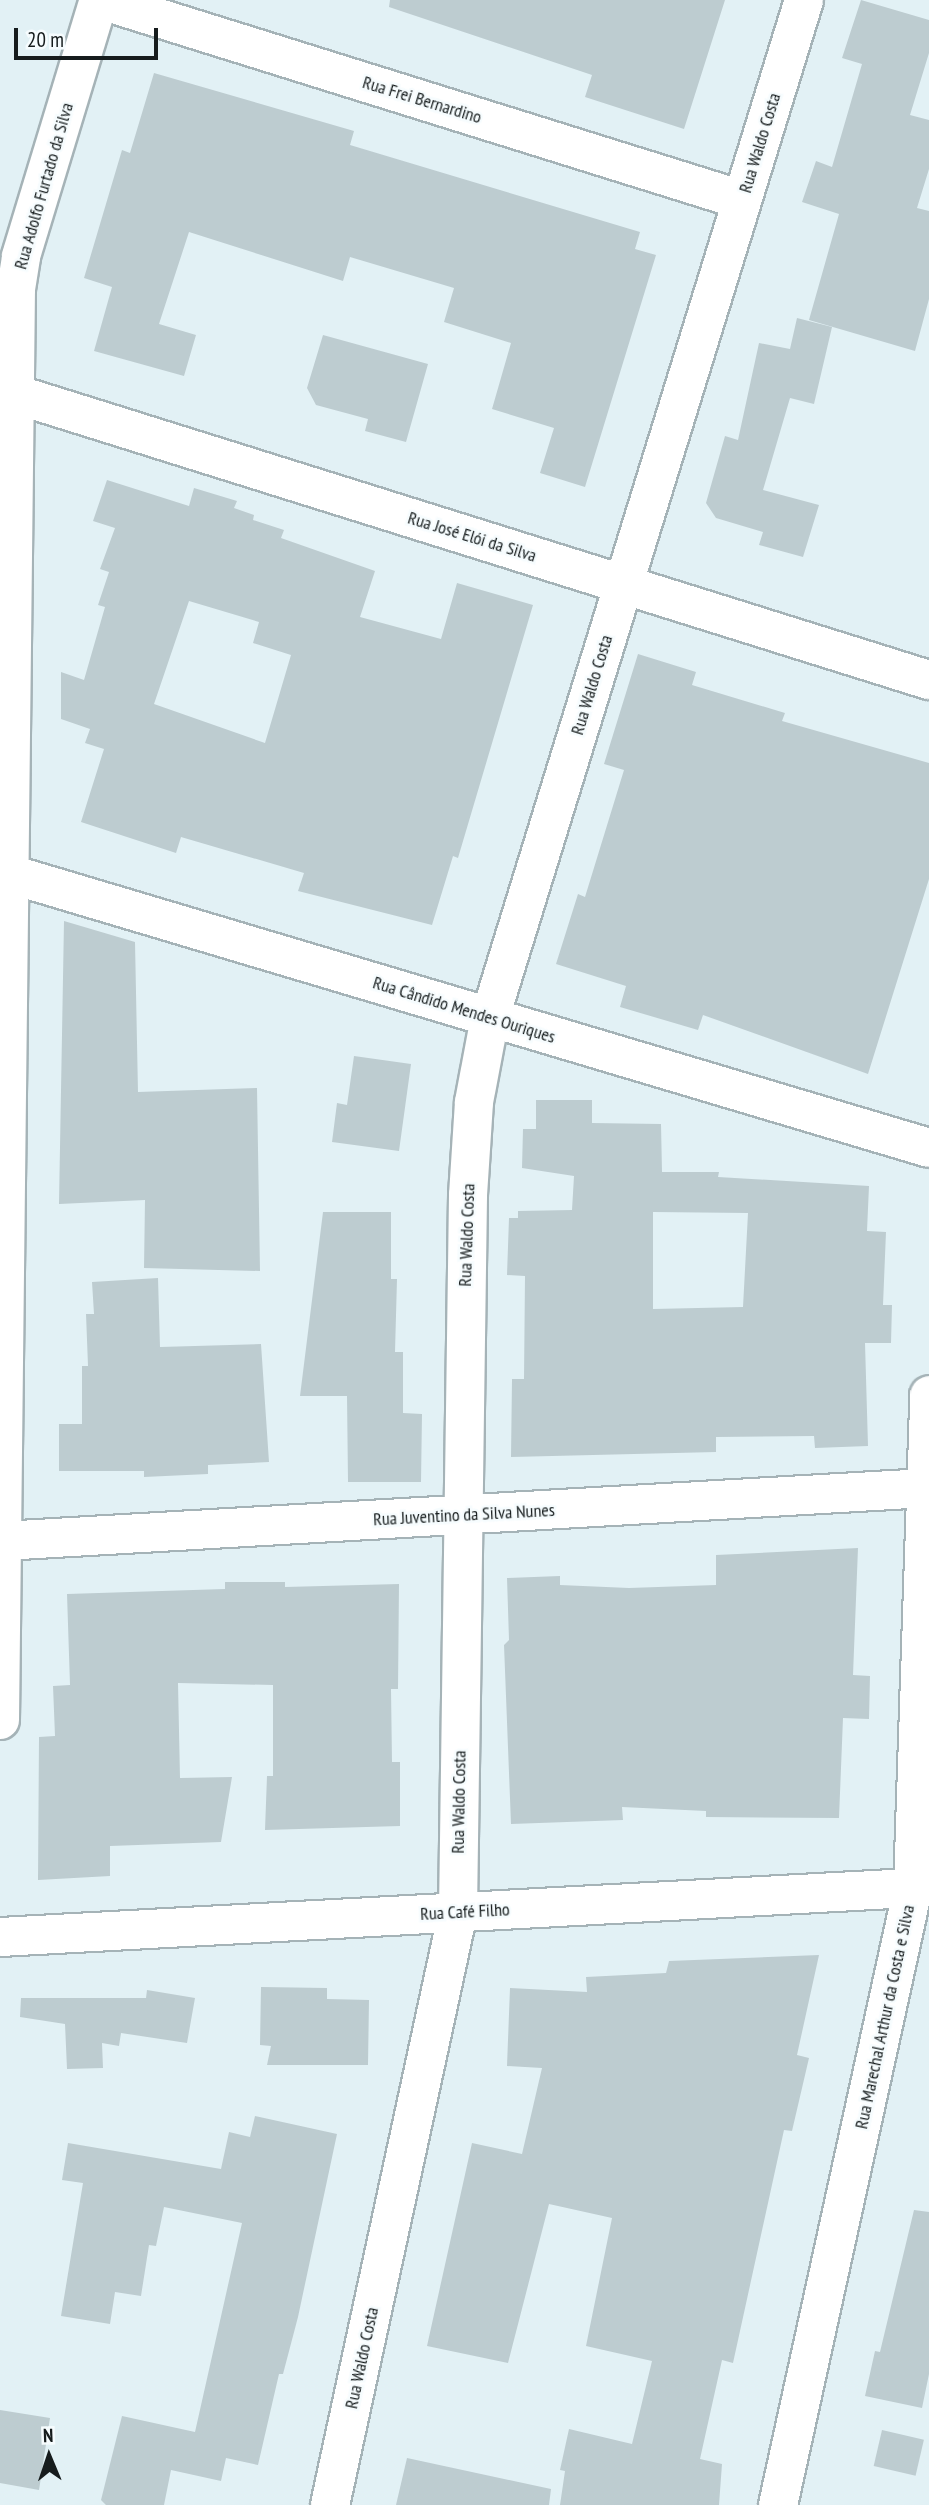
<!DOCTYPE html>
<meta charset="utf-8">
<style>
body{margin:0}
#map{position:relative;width:929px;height:2505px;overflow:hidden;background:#e2f1f5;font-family:"PT Sans Narrow",sans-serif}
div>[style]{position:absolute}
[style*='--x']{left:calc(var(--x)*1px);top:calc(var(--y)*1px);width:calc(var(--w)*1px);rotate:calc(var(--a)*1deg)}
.building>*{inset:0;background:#bdccd0;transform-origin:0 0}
.roads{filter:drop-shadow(2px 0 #a5b3b7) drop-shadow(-2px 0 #a5b3b7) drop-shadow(0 2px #a5b3b7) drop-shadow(0 -2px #a5b3b7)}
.minor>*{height:38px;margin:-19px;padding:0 19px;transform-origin:19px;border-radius:19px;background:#fff}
span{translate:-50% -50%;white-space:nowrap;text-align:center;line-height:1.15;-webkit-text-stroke:5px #f6fcfe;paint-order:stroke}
.street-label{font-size:18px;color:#161c1d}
.north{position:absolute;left:14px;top:2421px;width:70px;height:70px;-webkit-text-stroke:5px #f6fcfe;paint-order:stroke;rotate:358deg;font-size:19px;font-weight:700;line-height:28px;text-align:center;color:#161c1d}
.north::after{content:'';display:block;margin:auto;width:24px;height:32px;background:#161c1d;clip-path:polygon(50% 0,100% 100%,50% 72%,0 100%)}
.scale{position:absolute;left:14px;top:28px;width:144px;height:32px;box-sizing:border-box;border:4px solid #161c1d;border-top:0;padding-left:9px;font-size:21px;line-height:24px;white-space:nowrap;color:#161c1d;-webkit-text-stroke:5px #f6fcfe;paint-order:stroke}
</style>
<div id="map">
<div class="building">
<div style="clip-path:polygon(390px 0,725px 0,684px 129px,585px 97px,592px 75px,389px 7px)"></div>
<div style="clip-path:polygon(861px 0,929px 20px,929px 53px,910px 115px,929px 120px,929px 169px,917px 208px,929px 211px,929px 299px,915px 351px,809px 320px,839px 214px,802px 202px,816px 161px,832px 167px,862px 64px,842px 58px)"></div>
<div style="clip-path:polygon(154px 73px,354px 131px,350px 145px,640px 232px,635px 249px,656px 255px,585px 487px,540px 473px,554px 428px,492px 409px,511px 343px,444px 322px,454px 288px,350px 257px,343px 281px,189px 232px,159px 324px,196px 335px,184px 376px,94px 351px,112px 287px,84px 278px,122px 150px,130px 153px)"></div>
<div style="clip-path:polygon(797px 318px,832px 327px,814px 404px,790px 398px,763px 490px,819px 505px,803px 557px,759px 545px,763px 532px,716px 518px,706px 503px,725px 436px,738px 440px,759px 343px,790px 349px)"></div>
<div style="clip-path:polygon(323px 335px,428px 364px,406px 442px,365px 431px,368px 419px,316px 405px,307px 388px)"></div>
<div style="clip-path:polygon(evenodd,107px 480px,189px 506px,194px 488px,237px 501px,234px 508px,254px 515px,253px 520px,284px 530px,281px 538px,375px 571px,360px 617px,441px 639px,457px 583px,533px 605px,458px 858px,453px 856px,432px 925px,298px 891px,304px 873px,181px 837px,176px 853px,81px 822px,104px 749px,85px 743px,90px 729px,61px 719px,61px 672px,84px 680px,105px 607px,98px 605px,109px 572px,100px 569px,115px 528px,93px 521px,107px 480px,189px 601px,259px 622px,253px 643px,291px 655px,265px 743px,154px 704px,189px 601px)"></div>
<div style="clip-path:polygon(638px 654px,696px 672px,692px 685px,785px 713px,782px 721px,929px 763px,929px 879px,868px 1074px,703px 1015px,698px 1030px,620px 1007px,626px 986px,556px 964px,578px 894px,585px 897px,624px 770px,604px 764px)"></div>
<div style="clip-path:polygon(64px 921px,135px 942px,138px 1092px,257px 1088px,260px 1271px,144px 1268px,145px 1200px,59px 1204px)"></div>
<div style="clip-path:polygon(354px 1056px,411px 1064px,399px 1151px,332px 1142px,337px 1103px,347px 1105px)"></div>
<div style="clip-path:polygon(evenodd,536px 1100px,592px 1100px,592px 1123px,661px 1124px,662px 1172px,719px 1172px,718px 1177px,869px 1186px,867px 1231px,886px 1232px,883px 1305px,892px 1305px,891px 1343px,865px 1343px,868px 1446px,815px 1448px,814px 1436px,716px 1437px,716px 1452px,511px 1457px,512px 1379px,524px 1379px,525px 1276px,507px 1275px,509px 1218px,518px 1218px,518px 1211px,572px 1210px,574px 1176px,522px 1168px,523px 1129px,536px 1129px,536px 1100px,653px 1212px,748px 1213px,743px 1307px,653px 1309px,653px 1212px)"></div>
<div style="clip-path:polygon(323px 1212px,391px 1212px,391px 1279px,397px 1279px,395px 1352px,403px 1352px,403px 1413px,422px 1414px,421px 1482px,348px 1482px,347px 1396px,300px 1396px)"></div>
<div style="clip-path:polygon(158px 1278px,160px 1347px,261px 1344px,269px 1462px,208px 1465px,208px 1474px,144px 1477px,144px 1471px,59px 1471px,59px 1424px,82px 1424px,82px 1366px,88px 1366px,86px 1314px,94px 1314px,92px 1282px)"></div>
<div style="clip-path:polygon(858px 1548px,853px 1675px,870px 1676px,869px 1719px,843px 1718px,839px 1818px,706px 1817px,706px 1811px,622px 1807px,623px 1820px,511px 1824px,504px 1645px,509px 1640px,507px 1578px,560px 1576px,560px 1585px,629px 1588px,716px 1585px,716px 1555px)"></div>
<div style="clip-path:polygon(225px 1582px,285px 1582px,285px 1587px,399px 1584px,398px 1689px,391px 1689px,392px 1762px,400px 1762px,400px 1826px,265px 1830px,267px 1776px,273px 1776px,273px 1685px,178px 1683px,180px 1778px,232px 1777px,221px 1842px,110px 1846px,110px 1876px,38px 1880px,39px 1737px,55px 1736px,53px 1686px,70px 1685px,67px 1594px,225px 1589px)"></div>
<div style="clip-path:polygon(819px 1955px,797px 2055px,809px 2058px,792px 2131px,784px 2130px,733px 2363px,722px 2360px,700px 2459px,722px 2464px,719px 2505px,560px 2505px,565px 2471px,560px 2470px,569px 2429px,632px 2444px,652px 2361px,586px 2346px,612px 2218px,549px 2204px,508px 2363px,427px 2346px,472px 2143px,522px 2154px,542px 2068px,507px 2066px,510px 1988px,587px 1992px,586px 1977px,666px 1973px,669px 1961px)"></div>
<div style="clip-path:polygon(261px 1987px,327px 1988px,327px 1999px,369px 2000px,368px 2065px,267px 2065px,271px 2046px,260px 2045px)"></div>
<div style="clip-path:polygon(147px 1990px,195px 1998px,187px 2043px,121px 2033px,119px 2046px,102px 2043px,103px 2068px,67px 2069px,65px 2024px,20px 2017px,21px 1998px,146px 1998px)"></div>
<div style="clip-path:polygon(255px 2116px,337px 2134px,298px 2317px,283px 2374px,279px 2374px,258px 2465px,226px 2458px,221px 2481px,171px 2470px,164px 2505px,106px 2505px,101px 2500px,122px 2416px,195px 2432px,242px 2223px,164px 2207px,156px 2246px,149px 2245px,141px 2296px,115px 2292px,110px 2324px,61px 2316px,83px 2183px,62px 2180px,68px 2143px,221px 2169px,229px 2132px,250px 2137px)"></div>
<div style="clip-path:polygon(914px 2210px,929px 2212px,929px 2374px,922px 2408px,865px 2396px,875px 2351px,880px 2352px)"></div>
<div style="clip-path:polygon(0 2410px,50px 2418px,39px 2490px,0 2483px)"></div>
<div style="left:882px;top:2430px;width:43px;height:37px;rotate:13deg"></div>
<div style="clip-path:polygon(407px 2458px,551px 2489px,549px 2505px,396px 2505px)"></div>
</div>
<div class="roads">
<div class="minor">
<div style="--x:101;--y:0;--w:671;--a:17.33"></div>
<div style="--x:15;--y:394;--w:958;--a:17.38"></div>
<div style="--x:0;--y:871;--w:969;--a:16.6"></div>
<div style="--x:2;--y:1541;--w:926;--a:-3.28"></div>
<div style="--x:0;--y:1720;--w:1431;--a:-89.36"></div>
<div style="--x:16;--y:289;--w:33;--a:-81"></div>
<div style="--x:21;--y:256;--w:268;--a:-73.1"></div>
<div style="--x:0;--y:1937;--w:930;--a:-3.08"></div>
<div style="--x:330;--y:2505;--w:607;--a:-77.82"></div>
<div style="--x:458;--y:1912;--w:717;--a:-89.2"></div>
<div style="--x:468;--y:1195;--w:93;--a:-86.3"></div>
<div style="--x:474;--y:1102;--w:86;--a:-79.3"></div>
<div style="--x:490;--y:1017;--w:1064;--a:-72.84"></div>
<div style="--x:778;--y:2505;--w:632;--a:-77.66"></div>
<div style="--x:913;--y:1888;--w:493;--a:-88.1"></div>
</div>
</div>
<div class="street-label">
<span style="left:422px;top:100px;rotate:17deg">Rua Frei Bernardino</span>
<span style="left:760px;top:143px;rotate:-73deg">Rua Waldo Costa</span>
<span style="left:44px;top:186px;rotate:-74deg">Rua Adolfo Furtado da Silva</span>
<span style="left:472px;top:537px;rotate:17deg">Rua José Elói da Silva</span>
<span style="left:592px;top:685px;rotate:-73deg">Rua Waldo Costa</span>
<span style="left:464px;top:1010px;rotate:17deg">Rua Cândido Mendes Ouriques</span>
<span style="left:467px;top:1235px;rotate:-88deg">Rua Waldo Costa</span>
<span style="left:464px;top:1515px;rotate:-3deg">Rua Juventino da Silva Nunes</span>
<span style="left:459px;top:1802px;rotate:-89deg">Rua Waldo Costa</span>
<span style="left:465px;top:1912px;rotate:-3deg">Rua Café Filho</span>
<span style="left:885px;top:2017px;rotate:-78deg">Rua Marechal Arthur da Costa e Silva</span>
<span style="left:362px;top:2358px;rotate:-78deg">Rua Waldo Costa</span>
</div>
<div class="north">N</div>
<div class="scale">20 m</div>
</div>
